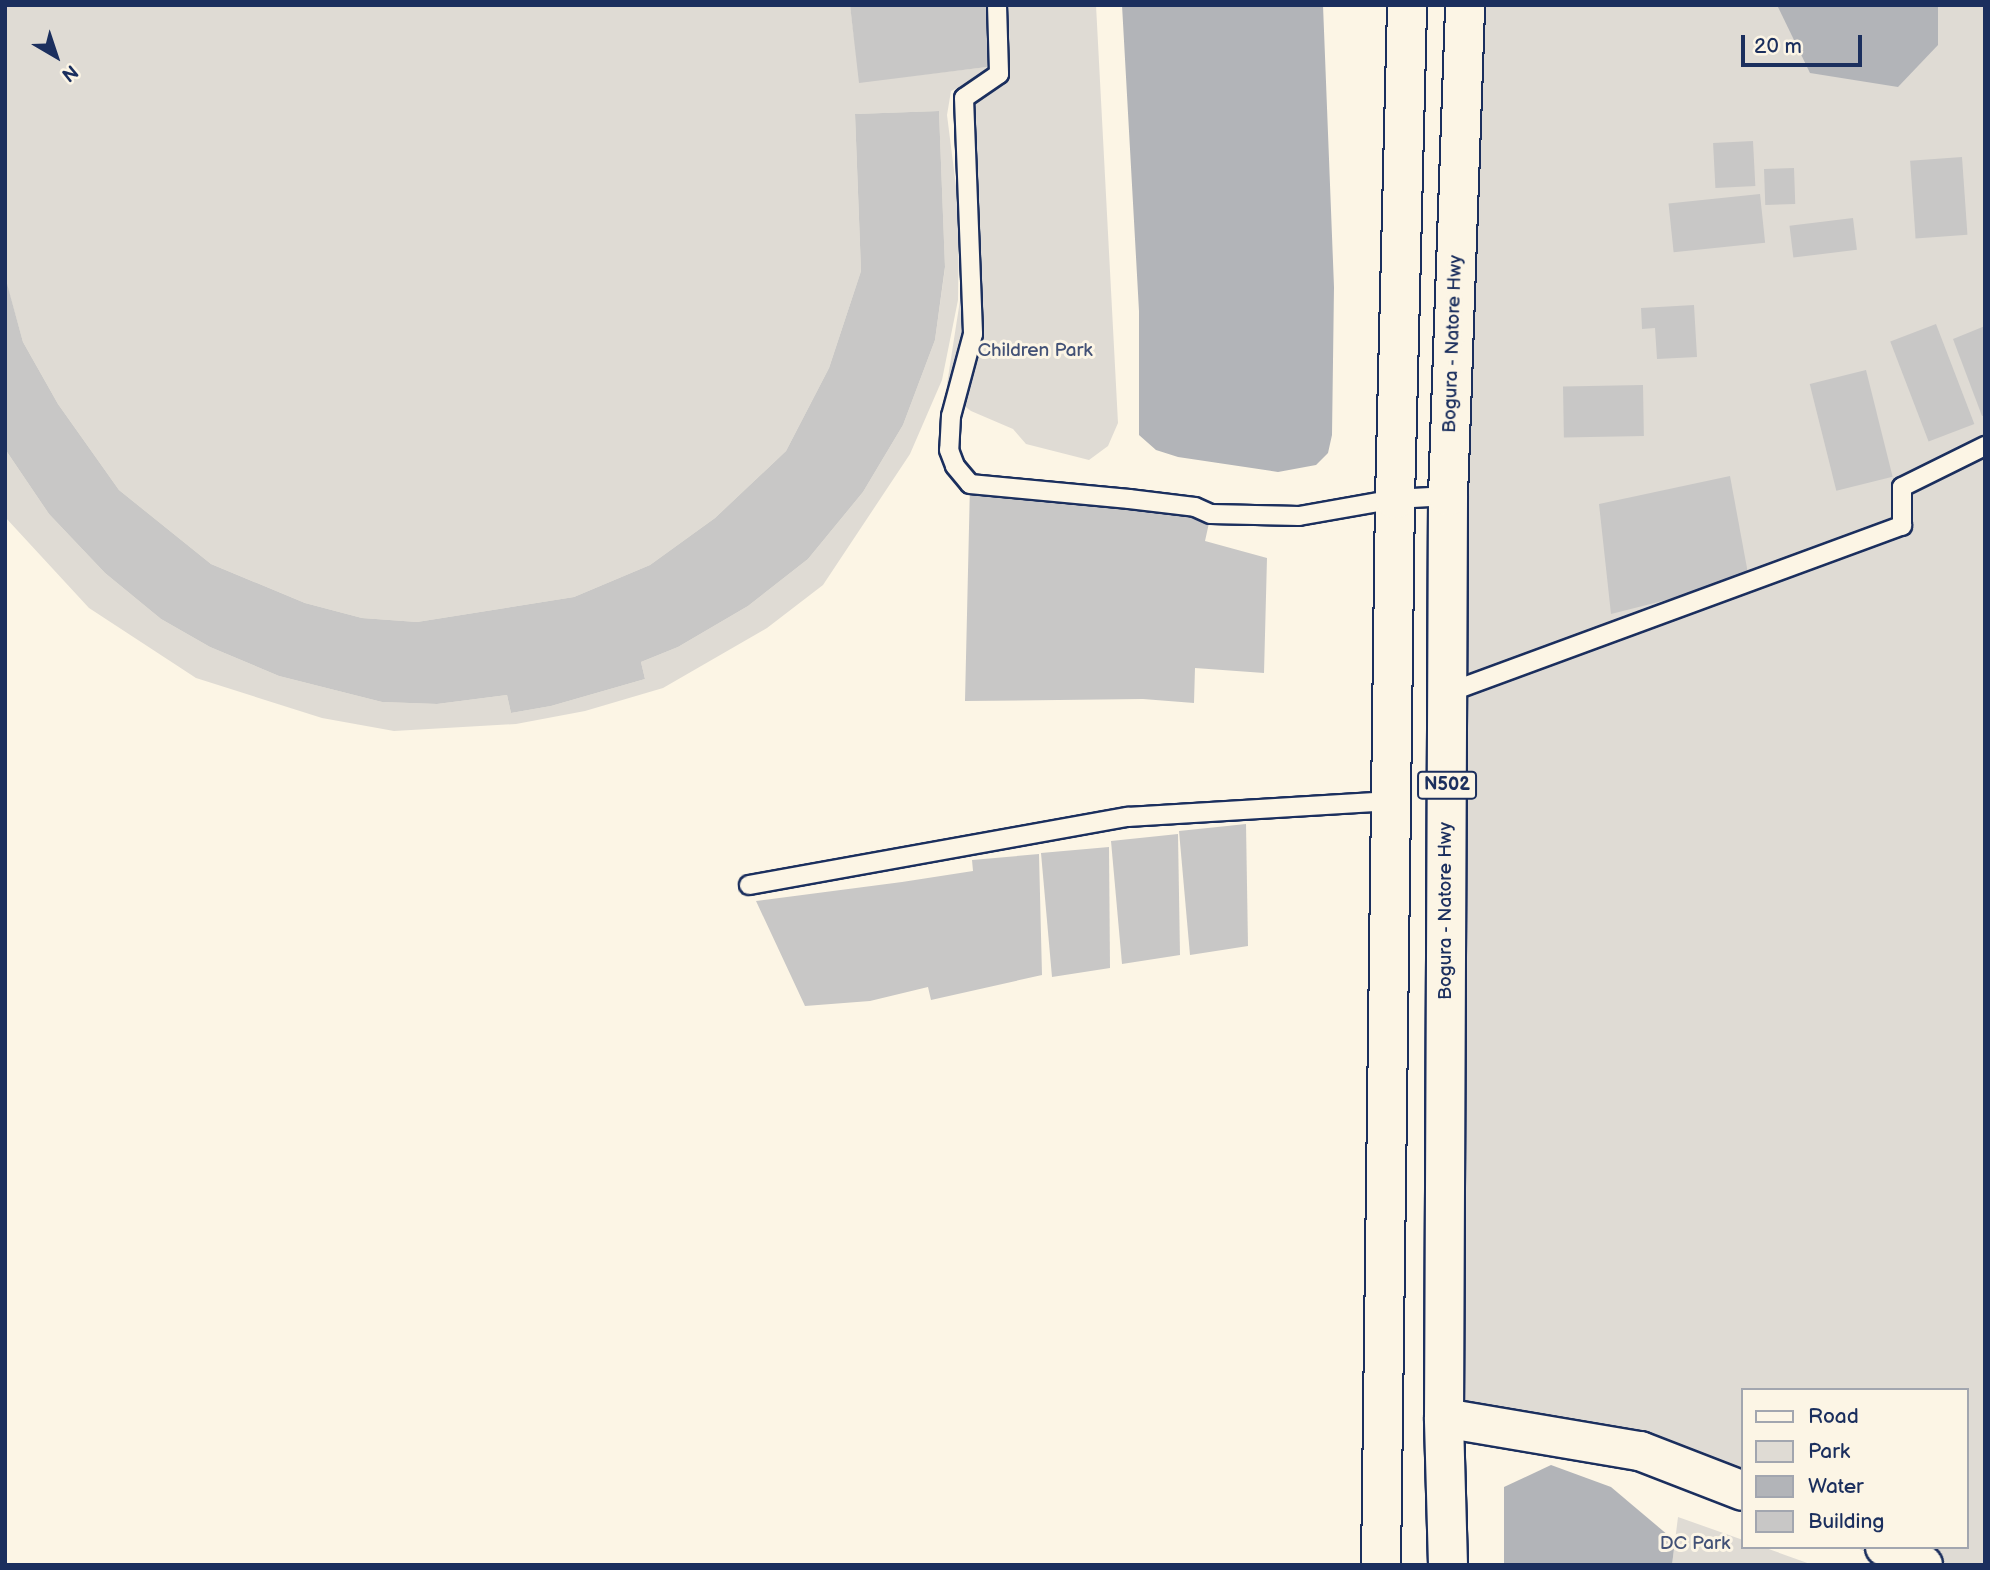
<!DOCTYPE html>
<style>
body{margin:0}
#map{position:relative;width:1990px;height:1570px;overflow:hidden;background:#fcf5e5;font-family:"Balsamiq Sans",sans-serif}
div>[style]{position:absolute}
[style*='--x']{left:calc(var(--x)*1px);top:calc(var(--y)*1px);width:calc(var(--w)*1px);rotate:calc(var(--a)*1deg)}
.green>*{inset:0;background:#dfdbd4}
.water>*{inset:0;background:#b2b4b8}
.building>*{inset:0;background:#c8c7c6;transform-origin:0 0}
.roads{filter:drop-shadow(2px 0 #1b2f5e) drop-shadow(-2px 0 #1b2f5e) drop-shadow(0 2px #1b2f5e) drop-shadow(0 -2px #1b2f5e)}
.lane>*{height:18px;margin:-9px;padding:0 9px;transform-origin:9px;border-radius:9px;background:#fcf5e5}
.secondary>*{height:38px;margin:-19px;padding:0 19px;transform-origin:19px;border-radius:19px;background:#fcf5e5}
.highway>*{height:38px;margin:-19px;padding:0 19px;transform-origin:19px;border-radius:19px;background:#fcf5e5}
span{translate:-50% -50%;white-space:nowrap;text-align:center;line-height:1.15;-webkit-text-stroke:6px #fcf5e5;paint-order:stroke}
.shield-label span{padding:2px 5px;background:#fcf5e5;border:2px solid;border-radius:5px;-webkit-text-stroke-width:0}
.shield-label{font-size:18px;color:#1b2f5e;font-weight:700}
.street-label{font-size:19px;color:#1b2f5e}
.park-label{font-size:19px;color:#425176}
.frame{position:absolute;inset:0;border:7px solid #1b2f5e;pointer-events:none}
.legend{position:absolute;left:1741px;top:1388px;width:228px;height:161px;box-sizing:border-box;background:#fcf5e5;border:2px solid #a2a6af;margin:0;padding:9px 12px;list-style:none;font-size:21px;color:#1b2f5e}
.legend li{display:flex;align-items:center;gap:14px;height:35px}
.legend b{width:35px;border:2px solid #a2a6af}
.north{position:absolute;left:21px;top:21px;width:70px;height:70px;-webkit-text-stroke:5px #fcf5e5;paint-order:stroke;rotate:141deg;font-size:19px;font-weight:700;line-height:28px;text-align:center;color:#1b2f5e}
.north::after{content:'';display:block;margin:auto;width:24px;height:32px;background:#1b2f5e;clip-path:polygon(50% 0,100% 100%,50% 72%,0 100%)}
.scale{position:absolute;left:1741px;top:35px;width:121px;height:32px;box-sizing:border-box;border:4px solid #1b2f5e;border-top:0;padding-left:9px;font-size:21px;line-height:24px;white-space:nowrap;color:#1b2f5e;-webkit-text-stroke:5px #fcf5e5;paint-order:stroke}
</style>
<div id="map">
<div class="green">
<div style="clip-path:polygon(5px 5px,850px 5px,860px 82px,995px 66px,988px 5px,993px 5px,999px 69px,951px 91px,947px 115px,959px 210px,958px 300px,942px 380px,910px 454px,823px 585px,767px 628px,663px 688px,585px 711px,516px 724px,394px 731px,322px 718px,196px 678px,89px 608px,5px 517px,5px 449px,49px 514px,105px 573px,161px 619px,210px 647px,279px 676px,382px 702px,437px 704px,507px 695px,511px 713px,551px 706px,645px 679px,641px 662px,678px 647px,748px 606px,808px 559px,863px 492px,903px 425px,935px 340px,945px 268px,939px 111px,855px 114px,861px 271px,829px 368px,786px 451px,715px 518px,650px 565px,574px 597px,417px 622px,362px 618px,305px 603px,211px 564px,119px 490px,58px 404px,23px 342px,5px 278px)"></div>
<div style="clip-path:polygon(995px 5px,1096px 5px,1118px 423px,1108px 446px,1089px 460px,1026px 444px,1013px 429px,971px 411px,955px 399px,947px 384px,968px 249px,963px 107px,1000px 82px)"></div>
<div style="clip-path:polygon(1465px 5px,1985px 5px,1985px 1565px,1894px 1565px,1855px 1547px,1967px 1547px,1967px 1390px,1743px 1390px,1743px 1497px,1444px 1418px)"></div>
<div style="clip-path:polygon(1678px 1517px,1743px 1540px,1743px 1547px,1763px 1547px,1813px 1565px,1672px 1565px)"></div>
</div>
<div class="water">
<div style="clip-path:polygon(1122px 5px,1323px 5px,1334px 287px,1332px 435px,1328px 453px,1316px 465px,1278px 472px,1178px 457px,1156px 450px,1139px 435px,1139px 311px)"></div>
<div style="clip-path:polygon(1777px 5px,1938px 5px,1938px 45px,1898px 87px,1810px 73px)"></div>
<div style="clip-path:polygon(1551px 1465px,1611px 1487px,1675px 1541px,1672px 1565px,1504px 1565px,1504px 1487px)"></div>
</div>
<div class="building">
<div style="clip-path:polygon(850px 5px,988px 5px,995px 66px,859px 83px)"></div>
<div style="clip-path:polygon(939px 111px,945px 267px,935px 340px,903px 425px,863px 492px,808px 559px,748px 606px,678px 647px,641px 662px,645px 679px,551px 706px,511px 713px,507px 695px,437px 704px,382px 702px,279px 676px,210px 647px,161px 619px,105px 573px,49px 514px,5px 449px,6px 280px,23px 342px,58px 404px,119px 490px,211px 564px,305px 603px,362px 618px,417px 622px,574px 597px,650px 565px,715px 518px,786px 451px,829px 368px,861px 271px,855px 114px)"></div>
<div style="left:1753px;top:141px;width:45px;height:40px;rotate:87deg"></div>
<div style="left:1962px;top:157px;width:78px;height:52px;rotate:86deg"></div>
<div style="left:1794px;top:168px;width:36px;height:30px;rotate:88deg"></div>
<div style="left:1760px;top:194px;width:49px;height:92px;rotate:84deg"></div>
<div style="left:1853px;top:218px;width:32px;height:64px;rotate:83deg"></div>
<div style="clip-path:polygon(1694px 305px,1697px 357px,1657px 359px,1655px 328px,1642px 329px,1641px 308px)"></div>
<div style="left:1936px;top:324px;width:107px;height:49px;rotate:69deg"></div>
<div style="clip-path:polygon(1985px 326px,1985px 415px,1982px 416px,1953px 339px)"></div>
<div style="left:1866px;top:370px;width:110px;height:58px;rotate:76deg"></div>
<div style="left:1643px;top:385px;width:51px;height:80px;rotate:89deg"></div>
<div style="clip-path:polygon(1730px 476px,1749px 579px,1611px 614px,1599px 504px)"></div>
<div style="clip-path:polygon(970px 484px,1211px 514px,1205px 541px,1267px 558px,1264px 673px,1195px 668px,1194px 703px,1143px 699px,965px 701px)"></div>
<div style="clip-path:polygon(1246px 824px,1248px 946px,1190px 955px,1179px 831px)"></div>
<div style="clip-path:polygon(1178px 834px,1180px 955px,1122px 964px,1111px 841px)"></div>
<div style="clip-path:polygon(1109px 847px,1110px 968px,1052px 977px,1041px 853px)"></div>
<div style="clip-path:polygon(1039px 854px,1042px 975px,931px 1000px,928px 987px,870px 1001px,805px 1006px,756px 901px,902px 882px,973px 871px,972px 860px)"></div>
</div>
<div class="roads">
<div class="lane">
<div style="--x:997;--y:5;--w:69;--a:88.3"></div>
<div style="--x:999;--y:74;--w:42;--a:145.6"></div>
<div style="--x:964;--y:98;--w:236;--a:87.8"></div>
<div style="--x:973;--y:334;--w:85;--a:105"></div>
<div style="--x:951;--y:416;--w:34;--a:93"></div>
<div style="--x:949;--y:450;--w:17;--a:69"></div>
<div style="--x:955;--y:466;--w:23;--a:50"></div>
<div style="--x:970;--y:484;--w:160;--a:5.4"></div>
<div style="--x:1129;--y:499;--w:66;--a:6.9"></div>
<div style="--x:1195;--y:507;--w:17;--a:24"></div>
<div style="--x:1211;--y:514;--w:88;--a:1.3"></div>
<div style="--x:1299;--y:516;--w:97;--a:-10"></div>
<div style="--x:1395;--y:499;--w:53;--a:-3.2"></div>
<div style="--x:1447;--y:693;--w:485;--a:-20.2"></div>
<div style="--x:1902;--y:526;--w:39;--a:-90"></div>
<div style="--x:1902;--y:487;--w:93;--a:-26.3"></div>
<div style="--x:749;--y:885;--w:385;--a:-10.2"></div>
<div style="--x:1128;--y:817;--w:263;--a:-3.5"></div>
</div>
<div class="secondary">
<div style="--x:1444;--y:1418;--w:199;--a:9.6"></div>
<div style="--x:1640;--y:1451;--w:110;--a:21.2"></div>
<div style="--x:1885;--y:1547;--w:42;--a:25.3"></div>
</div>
<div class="highway">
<div style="--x:1381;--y:1565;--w:1066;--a:-89.25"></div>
<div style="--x:1395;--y:499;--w:494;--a:-88.6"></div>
<div style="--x:1448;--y:1565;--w:147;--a:-91.6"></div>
<div style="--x:1444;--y:1418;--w:922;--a:-89.75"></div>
<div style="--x:1448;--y:496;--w:491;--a:-88"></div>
</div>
</div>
<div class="shield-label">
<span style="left:1447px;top:785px">N502</span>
</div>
<div class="street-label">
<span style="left:1453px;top:344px;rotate:-88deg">Bogura - Natore Hwy</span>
<span style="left:1446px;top:911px;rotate:-90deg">Bogura - Natore Hwy</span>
</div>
<div class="park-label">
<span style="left:1035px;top:351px">Children Park</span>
<span style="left:1695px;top:1544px">DC Park</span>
</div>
<div class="frame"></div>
<ul class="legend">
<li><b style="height:9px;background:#fcf5e5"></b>Road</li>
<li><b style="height:19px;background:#dfdbd4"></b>Park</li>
<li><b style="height:19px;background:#b2b4b8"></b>Water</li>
<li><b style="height:19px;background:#c8c7c6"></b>Building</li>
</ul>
<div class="north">N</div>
<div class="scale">20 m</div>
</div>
